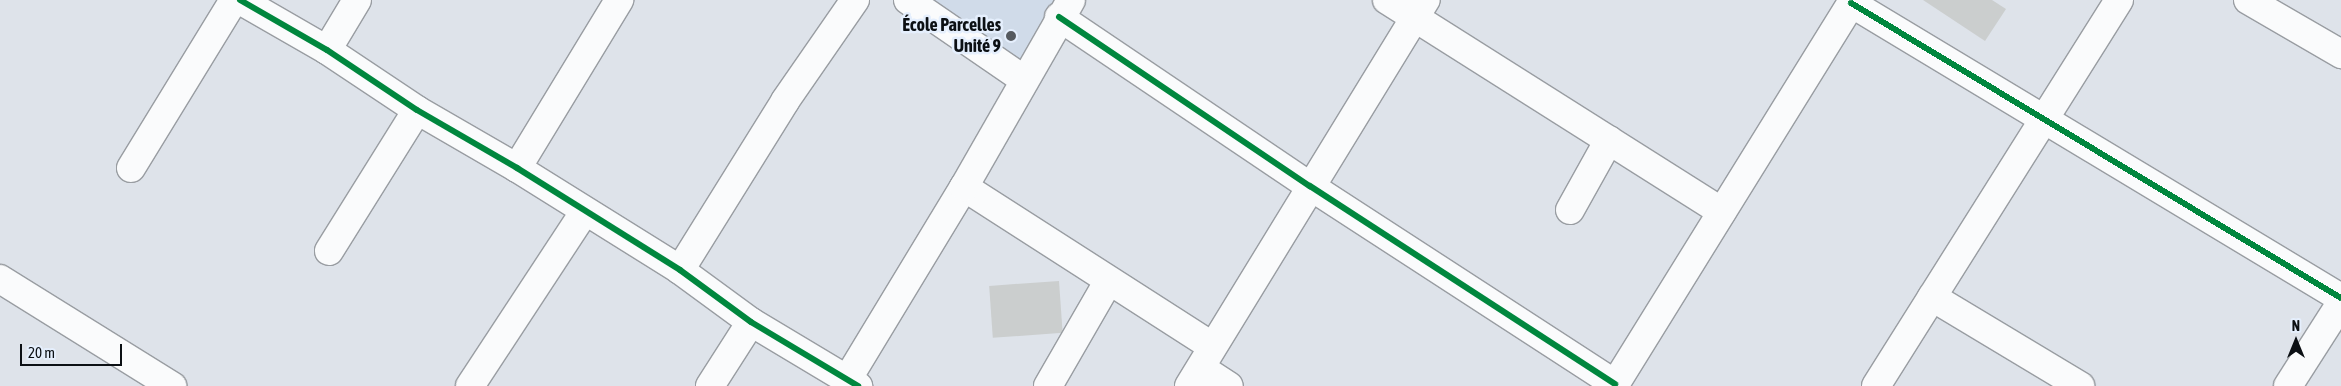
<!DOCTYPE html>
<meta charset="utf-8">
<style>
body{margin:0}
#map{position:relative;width:2341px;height:386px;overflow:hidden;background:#dee3ea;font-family:"Asap Condensed",sans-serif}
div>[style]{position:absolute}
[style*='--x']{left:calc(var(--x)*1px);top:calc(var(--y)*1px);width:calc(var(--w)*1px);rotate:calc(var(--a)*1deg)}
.built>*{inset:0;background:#d0dbe9}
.building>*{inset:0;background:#cbcece;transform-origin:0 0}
.roads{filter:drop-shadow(1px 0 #999da2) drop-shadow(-1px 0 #999da2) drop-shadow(0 1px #999da2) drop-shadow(0 -1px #999da2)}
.minor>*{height:28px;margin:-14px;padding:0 14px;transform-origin:14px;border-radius:14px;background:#fafbfc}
.cycleway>*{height:6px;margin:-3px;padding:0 3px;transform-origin:3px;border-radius:3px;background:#00873e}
.dots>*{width:14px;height:14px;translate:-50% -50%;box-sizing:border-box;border:2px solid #e5effd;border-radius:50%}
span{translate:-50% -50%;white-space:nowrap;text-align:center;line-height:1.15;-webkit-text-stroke:5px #e5effd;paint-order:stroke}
.poi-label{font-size:18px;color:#0c1014;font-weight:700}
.right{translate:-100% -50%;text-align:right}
.north{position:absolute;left:2271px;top:316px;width:50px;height:50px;-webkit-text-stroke:4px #e5effd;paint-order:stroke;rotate:0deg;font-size:14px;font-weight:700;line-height:20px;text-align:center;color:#0c1014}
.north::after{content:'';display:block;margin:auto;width:18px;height:22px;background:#0c1014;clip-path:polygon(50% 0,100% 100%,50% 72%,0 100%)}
.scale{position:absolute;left:20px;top:344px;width:102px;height:22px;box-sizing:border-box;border:2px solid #0c1014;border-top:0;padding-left:6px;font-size:15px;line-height:18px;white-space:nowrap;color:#0c1014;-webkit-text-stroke:4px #e5effd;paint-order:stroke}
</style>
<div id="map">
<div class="built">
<div style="clip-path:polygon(910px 0,1074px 0,1030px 72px)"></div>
</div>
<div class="building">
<div style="clip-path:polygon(1923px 0,1992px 0,2006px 9px,1985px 41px)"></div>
<div style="left:1059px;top:281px;width:52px;height:70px;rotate:86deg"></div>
</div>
<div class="roads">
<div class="minor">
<div style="--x:240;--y:0;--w:100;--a:29.9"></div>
<div style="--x:327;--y:50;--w:108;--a:33.7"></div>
<div style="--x:417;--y:110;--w:116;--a:30.1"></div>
<div style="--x:517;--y:168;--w:192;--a:32"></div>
<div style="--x:680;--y:270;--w:88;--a:36.2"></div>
<div style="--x:751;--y:322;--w:125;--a:30.9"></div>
<div style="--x:908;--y:0;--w:140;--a:34.5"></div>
<div style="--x:1387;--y:0;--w:396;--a:32.3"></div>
<div style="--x:2248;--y:0;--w:108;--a:30.1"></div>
<div style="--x:1851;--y:3;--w:572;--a:31.05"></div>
<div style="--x:1059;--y:17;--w:303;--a:34"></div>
<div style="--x:1310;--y:186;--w:364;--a:33"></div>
<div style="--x:327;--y:50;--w:58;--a:-59"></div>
<div style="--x:131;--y:168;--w:197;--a:-58.5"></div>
<div style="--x:517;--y:168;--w:197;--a:-58.7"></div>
<div style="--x:964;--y:187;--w:295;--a:32.7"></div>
<div style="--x:1570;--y:210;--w:80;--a:-60.9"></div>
<div style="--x:329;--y:251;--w:166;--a:-58"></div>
<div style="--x:680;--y:270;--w:199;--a:-58.1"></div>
<div style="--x:785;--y:101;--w:123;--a:-55.3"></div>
<div style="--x:0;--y:279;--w:203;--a:31.9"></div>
<div style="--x:1932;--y:297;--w:173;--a:31"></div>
<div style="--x:1201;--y:368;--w:33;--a:33"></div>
<div style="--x:847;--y:380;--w:226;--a:-58.8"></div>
<div style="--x:964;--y:187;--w:215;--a:-60.2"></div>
<div style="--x:470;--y:386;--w:209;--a:-56.7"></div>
<div style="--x:710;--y:386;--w:76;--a:-57.4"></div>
<div style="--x:1048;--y:386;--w:120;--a:-60"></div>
<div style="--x:1189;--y:386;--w:453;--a:-58.5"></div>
<div style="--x:1614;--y:386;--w:454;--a:-58.2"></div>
<div style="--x:1876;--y:386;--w:456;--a:-57.8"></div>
<div style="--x:2288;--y:386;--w:98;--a:-57.4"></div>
</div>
</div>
<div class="cycleway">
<div style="--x:240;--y:0;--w:100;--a:29.9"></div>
<div style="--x:327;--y:50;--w:108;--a:33.7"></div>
<div style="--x:417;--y:110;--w:116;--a:30.1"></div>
<div style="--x:517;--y:168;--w:192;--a:32"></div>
<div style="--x:680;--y:270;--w:88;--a:36.2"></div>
<div style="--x:751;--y:322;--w:125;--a:30.9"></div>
<div style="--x:1851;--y:3;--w:572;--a:31.05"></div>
<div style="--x:1059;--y:17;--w:303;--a:34"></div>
<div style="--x:1310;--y:186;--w:364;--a:33"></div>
</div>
<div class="dots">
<div style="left:1011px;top:36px;background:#565a5f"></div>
</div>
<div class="poi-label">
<span class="right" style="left:1001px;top:36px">École Parcelles<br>Unité 9</span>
</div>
<div class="north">N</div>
<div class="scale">20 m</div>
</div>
